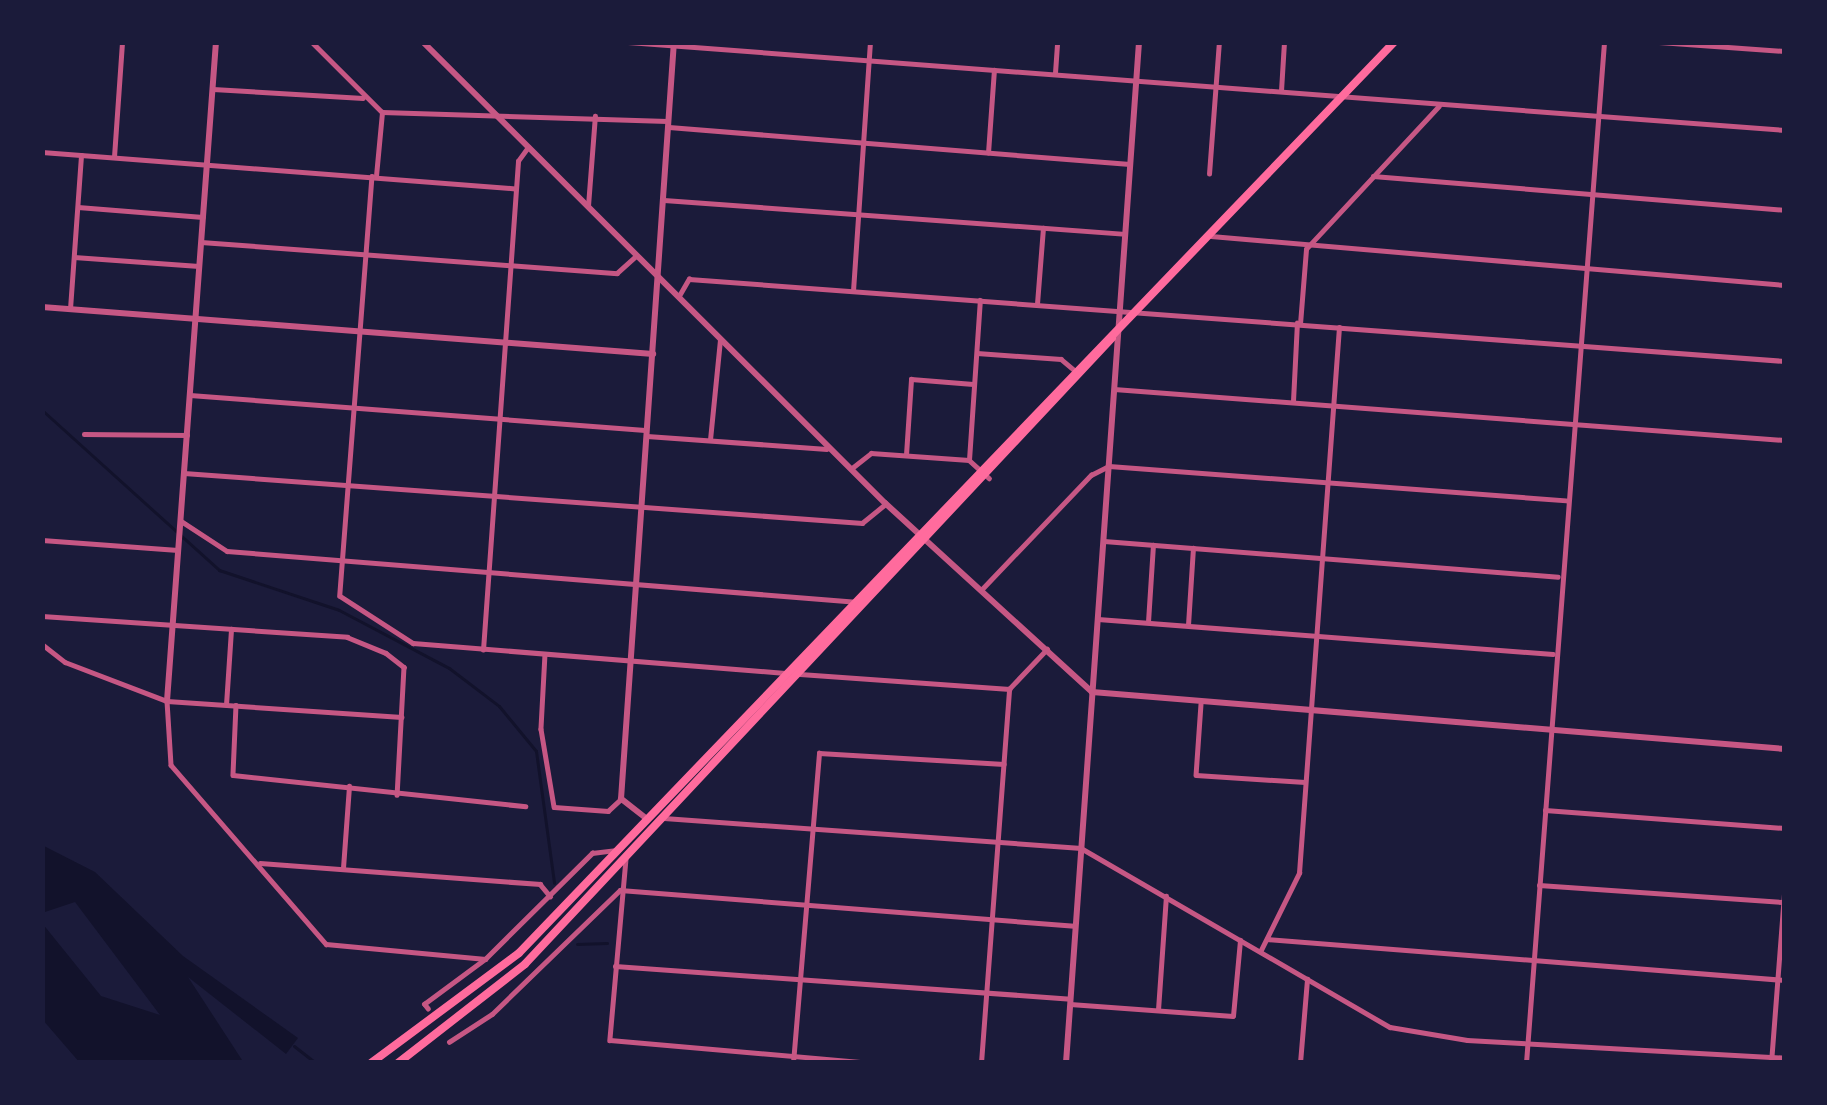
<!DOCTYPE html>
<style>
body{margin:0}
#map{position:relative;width:1827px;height:1105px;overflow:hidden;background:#1b1b3a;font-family:Arial,sans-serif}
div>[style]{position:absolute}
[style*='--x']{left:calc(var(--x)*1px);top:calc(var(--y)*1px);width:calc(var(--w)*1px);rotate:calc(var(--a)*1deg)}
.water>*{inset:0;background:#12122b}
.stream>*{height:3px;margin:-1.5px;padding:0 1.5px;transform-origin:1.5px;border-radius:1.5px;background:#12122b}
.minor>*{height:4.5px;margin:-2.25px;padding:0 2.25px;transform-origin:2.25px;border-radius:2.25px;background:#c65784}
.tertiary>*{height:6px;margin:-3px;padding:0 3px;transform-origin:3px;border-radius:3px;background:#c65784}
.primary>*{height:8px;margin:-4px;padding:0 4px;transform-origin:4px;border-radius:4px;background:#ff6b9d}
span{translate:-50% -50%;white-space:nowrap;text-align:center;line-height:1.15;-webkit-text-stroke:12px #1b1b3a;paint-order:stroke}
.frame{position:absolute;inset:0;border:45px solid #1b1b3a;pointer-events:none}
</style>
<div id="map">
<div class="water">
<div style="clip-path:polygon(42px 845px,95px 872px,183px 956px,298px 1038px,286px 1054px,188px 977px,244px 1063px,80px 1063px,42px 1019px,42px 923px,101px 996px,160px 1015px,75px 902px,42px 913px)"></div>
</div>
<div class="stream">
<div style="--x:42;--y:410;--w:239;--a:42.1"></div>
<div style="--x:219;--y:570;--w:126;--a:18.4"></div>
<div style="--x:339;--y:610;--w:124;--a:27.8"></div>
<div style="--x:449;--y:668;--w:63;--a:37.2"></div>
<div style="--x:499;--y:706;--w:58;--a:50.6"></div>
<div style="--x:536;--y:751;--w:133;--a:82.2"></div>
<div style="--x:577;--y:944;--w:30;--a:-2"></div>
<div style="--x:294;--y:1046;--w:28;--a:38"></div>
</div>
<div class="minor">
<div style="--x:312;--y:42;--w:99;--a:45"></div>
<div style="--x:382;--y:112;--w:285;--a:1.8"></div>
<div style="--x:628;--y:42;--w:1160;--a:4.35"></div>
<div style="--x:1659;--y:42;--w:126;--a:4.1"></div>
<div style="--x:1055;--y:73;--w:31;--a:-86"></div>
<div style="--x:213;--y:89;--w:150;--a:3.4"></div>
<div style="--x:1281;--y:91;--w:49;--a:-86.5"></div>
<div style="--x:669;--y:127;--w:462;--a:4.6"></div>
<div style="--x:42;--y:152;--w:474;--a:4.4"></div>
<div style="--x:988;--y:153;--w:83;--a:-85.9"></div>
<div style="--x:114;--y:157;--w:115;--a:-86"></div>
<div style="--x:1209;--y:174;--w:132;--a:-85.7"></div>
<div style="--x:372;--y:176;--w:421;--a:94.4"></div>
<div style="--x:340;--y:596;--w:87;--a:32.8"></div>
<div style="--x:413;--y:643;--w:376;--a:4.6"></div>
<div style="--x:376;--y:176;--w:64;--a:-84.6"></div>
<div style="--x:1373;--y:176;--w:413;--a:4.7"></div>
<div style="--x:664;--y:200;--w:462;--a:4.2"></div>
<div style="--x:588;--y:206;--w:90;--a:-85.6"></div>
<div style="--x:78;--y:207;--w:125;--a:4.6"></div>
<div style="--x:1211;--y:236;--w:576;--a:4.88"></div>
<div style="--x:201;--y:242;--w:417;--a:4.3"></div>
<div style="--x:617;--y:273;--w:25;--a:-42"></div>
<div style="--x:74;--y:257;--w:125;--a:4.1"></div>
<div style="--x:853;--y:291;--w:250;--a:-86.1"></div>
<div style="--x:679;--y:296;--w:20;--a:-60"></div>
<div style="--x:689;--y:279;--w:1099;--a:4.28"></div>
<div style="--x:1037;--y:304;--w:76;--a:-85.5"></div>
<div style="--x:70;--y:309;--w:154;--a:-85.9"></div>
<div style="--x:1300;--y:324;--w:75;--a:-85.4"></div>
<div style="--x:1306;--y:249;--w:195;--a:-47.1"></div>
<div style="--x:977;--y:353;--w:84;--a:4.1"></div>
<div style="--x:1061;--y:359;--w:17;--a:40"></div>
<div style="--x:1114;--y:389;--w:673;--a:4.35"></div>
<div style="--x:190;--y:395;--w:456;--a:4.4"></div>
<div style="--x:1293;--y:401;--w:78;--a:-87.1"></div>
<div style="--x:84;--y:434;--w:103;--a:0.6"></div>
<div style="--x:647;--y:436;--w:180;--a:4.1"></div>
<div style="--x:710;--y:440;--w:101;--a:-84.3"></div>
<div style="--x:906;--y:455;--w:76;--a:-86.2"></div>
<div style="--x:911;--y:379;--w:62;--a:4.6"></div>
<div style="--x:969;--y:460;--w:160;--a:-86.1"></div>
<div style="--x:852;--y:468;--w:24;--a:-38"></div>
<div style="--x:871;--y:453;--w:98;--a:4.1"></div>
<div style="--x:969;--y:460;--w:27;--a:42"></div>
<div style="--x:184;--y:473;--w:680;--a:4.22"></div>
<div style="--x:862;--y:523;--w:28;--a:-39"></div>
<div style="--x:181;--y:521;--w:55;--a:33.1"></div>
<div style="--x:227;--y:551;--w:633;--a:4.62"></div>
<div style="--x:42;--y:540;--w:136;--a:4.2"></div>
<div style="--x:1104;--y:541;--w:455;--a:4.5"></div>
<div style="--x:982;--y:589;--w:158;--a:-46.3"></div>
<div style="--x:1091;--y:475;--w:20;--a:-27"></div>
<div style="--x:1109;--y:466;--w:458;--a:4.3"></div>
<div style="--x:42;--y:616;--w:306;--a:3.9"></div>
<div style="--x:347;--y:637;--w:42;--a:22.3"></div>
<div style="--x:386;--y:653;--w:23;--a:38"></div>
<div style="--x:404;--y:667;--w:128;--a:93.1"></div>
<div style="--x:1098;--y:619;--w:456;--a:4.4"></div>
<div style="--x:1148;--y:622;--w:77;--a:-86.3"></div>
<div style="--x:1188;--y:625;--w:77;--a:-86.3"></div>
<div style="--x:42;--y:644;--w:29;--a:38"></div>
<div style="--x:65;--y:662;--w:109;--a:20.9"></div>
<div style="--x:167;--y:701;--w:235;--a:3.9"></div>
<div style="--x:483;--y:650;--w:490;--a:-85.9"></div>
<div style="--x:518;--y:161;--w:17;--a:-54"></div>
<div style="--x:545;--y:654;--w:75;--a:93.1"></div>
<div style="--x:541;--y:729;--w:79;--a:80.5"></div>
<div style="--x:554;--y:807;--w:54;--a:4.2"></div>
<div style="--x:608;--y:811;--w:18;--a:-43"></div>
<div style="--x:800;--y:674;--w:210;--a:4.1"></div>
<div style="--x:167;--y:701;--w:64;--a:86.4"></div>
<div style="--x:171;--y:765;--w:237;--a:49.1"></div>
<div style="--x:326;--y:944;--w:160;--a:5.4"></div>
<div style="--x:1201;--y:704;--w:71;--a:94"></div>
<div style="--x:1196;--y:775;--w:109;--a:3.7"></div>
<div style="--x:226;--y:705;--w:76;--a:-86.2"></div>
<div style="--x:236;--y:705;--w:70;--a:92.5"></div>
<div style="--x:233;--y:775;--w:294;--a:6.1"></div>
<div style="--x:1545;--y:810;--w:241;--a:4.3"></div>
<div style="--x:664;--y:818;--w:418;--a:4.1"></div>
<div style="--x:1081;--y:848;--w:357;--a:30.1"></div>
<div style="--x:1390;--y:1027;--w:78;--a:9.6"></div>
<div style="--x:1467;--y:1040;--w:319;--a:3.2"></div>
<div style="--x:626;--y:859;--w:182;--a:95.1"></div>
<div style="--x:610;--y:1040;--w:262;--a:5"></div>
<div style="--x:260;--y:863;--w:281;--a:4.3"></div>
<div style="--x:540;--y:884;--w:16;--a:50"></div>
<div style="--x:343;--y:868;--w:82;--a:-85.8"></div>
<div style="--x:1539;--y:885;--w:247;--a:4"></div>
<div style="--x:620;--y:890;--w:455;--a:4.5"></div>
<div style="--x:1267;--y:939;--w:520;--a:4.53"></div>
<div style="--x:1261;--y:950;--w:86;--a:-63.7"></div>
<div style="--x:1299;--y:873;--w:547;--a:-85.81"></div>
<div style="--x:615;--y:966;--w:456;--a:4.1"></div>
<div style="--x:1070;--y:1004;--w:163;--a:4.2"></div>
<div style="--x:1233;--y:1016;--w:76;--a:-84.7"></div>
<div style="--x:428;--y:1009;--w:6;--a:-129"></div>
<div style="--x:424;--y:1004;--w:76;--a:-36.4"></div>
<div style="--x:485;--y:959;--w:151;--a:-44.7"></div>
<div style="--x:592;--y:853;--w:25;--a:-7"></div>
<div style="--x:1158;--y:1010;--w:114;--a:-86"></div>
<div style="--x:449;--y:1042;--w:51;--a:-33.1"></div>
<div style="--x:492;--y:1014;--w:178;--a:-44.1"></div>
<div style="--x:793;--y:1063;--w:311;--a:-85.2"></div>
<div style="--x:819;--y:753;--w:185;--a:3.4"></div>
<div style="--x:981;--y:1063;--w:375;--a:-85.7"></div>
<div style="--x:1009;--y:689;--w:55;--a:-46.5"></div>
<div style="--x:1300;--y:1063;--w:84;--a:-85.2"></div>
<div style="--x:1526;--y:1063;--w:1024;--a:-85.63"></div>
<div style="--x:1771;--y:1063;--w:183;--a:-85.6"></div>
</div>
<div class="tertiary">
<div style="--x:423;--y:42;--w:653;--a:44.94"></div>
<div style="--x:885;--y:503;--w:280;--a:42.4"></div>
<div style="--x:1092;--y:692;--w:695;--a:4.7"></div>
<div style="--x:42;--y:307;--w:613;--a:4.4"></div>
<div style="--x:167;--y:701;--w:661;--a:-85.75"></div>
<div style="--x:647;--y:819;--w:33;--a:-142"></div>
<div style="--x:621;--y:799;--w:759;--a:-86"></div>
<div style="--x:1066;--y:1063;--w:1024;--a:-85.91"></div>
</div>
<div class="primary">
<div style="--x:371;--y:1063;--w:184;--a:-36.6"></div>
<div style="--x:519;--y:953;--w:1263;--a:-46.15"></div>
<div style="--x:398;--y:1063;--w:161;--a:-37.9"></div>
<div style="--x:525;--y:964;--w:858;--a:-46.84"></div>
</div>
<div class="frame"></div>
</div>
